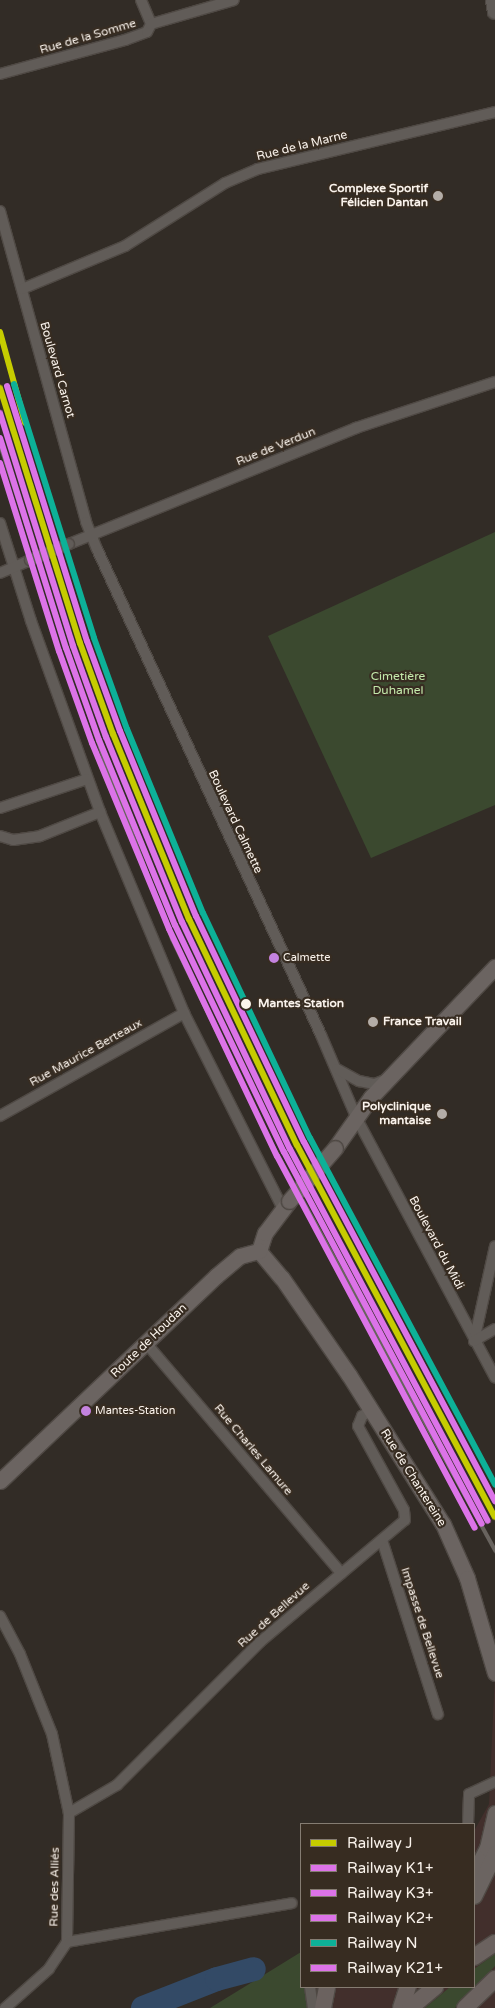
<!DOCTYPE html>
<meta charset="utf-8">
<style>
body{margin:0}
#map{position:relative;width:495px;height:2008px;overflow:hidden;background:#322c26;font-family:"Varela Round",sans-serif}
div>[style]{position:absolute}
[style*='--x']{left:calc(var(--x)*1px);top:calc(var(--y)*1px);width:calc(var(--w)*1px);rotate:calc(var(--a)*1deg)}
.industrial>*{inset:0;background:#422f2c}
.green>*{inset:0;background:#3b492f}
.river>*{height:24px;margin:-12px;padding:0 12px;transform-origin:12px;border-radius:12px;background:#334a66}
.roads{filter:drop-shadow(1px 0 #4f4944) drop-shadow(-1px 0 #4f4944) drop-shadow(0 1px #4f4944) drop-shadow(0 -1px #4f4944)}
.minor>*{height:10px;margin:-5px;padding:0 5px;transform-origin:5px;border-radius:5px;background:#615c58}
.tertiary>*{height:14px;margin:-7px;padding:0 7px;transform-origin:7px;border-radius:7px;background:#615c58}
.secondary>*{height:15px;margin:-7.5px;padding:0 7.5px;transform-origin:7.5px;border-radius:7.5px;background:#6b6461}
.primary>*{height:16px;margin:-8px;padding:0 8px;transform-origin:8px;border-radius:8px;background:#6b625f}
.rail>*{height:4px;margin:-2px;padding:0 2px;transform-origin:2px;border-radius:2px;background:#68635e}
.bridges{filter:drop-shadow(1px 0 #4f4944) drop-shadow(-1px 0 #4f4944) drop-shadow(0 1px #4f4944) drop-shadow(0 -1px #4f4944)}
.minor-bridge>*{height:10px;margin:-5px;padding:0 5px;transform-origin:5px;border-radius:5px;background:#615c58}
.secondary-bridge>*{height:15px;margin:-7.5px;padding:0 7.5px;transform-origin:7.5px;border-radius:7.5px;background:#6b6461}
.rail-1>*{height:6px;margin:-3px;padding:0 3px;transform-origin:3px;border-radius:3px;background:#c6cc00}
.rail-2>*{height:6px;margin:-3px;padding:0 3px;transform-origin:3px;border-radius:3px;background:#dc73e8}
.rail-3>*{height:6px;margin:-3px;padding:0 3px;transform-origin:3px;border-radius:3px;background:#dc73e8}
.rail-4>*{height:6px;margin:-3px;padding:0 3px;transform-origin:3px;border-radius:3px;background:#dc73e8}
.rail-5>*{height:6px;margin:-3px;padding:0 3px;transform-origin:3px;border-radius:3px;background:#0db198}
.rail-6>*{height:6px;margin:-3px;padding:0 3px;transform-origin:3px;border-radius:3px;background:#dc73e8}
.dots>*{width:14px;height:14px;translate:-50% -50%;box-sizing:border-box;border:2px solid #372c21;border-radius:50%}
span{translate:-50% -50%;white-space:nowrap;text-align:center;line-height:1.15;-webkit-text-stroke:4.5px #372c21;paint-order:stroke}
.bus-label{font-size:11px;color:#faf3ec}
.left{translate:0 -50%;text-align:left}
.street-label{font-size:12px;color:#faf3ec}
.poi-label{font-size:12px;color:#faf3ec;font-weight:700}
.right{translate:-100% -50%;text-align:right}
.park-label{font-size:12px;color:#c4e9ab}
.stop-label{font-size:12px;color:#faf3ec;font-weight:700}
.legend{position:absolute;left:300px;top:1823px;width:175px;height:165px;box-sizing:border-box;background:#372c21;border:1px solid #857c72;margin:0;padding:6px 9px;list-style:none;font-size:15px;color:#faf3ec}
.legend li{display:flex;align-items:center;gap:10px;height:25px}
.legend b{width:25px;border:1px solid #857c72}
</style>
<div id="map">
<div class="industrial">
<div style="clip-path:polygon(495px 1673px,495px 2008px,312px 2008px,310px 1987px,474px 1987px,474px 1831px,489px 1804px)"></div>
</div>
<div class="green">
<div style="clip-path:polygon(495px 532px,495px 805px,371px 858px,268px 636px)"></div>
<div style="clip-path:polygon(301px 1952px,301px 1987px,310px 1987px,312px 2008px,210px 2008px)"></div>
<div style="clip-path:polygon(495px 1954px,495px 1966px,455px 2008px,425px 2008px,450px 1987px,474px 1987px,474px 1969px)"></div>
</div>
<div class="river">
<div style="--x:143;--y:2008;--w:79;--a:-21.4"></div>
<div style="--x:217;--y:1979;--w:38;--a:-15"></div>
</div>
<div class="roads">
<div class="minor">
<div style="--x:141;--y:0;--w:26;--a:67"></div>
<div style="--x:0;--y:74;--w:130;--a:-15.2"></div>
<div style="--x:125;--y:40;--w:23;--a:-20"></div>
<div style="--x:147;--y:32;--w:9;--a:-63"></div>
<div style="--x:151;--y:24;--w:86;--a:-16.1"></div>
<div style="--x:0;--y:211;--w:323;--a:74.5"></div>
<div style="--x:86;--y:522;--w:29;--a:68"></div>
<div style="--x:97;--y:549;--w:535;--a:65.25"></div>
<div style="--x:321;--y:1035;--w:91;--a:66.8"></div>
<div style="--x:357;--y:1119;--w:293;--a:61.9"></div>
<div style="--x:22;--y:289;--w:112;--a:-22.7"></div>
<div style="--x:125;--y:246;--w:118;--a:-32.2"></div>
<div style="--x:225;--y:183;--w:36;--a:-23"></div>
<div style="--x:258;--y:169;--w:244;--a:-13.5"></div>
<div style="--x:0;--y:523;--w:103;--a:72.4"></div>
<div style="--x:31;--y:621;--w:203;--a:70.1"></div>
<div style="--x:100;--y:812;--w:218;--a:67.3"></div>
<div style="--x:184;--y:1013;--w:220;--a:63.2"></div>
<div style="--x:69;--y:544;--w:310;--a:-22"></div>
<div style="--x:356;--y:428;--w:146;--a:-18.3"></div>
<div style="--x:0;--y:573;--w:33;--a:-23"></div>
<div style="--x:0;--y:808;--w:92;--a:-18.4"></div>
<div style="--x:0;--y:836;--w:14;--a:17"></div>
<div style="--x:13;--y:840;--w:27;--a:-8"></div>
<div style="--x:40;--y:836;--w:65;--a:-21.8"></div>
<div style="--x:337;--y:1069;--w:25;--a:29"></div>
<div style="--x:359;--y:1081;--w:16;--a:11"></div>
<div style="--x:375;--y:1084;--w:11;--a:-22"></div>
<div style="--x:0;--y:1116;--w:211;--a:-29.2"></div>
<div style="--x:474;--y:1341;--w:97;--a:-77.5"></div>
<div style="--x:474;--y:1341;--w:24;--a:-30"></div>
<div style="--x:146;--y:1343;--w:302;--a:49.7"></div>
<div style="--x:382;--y:1540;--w:183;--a:72.2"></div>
<div style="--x:0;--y:1616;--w:43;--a:62.2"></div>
<div style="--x:20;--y:1654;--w:86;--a:68.2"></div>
<div style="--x:52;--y:1734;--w:81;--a:77.9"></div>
<div style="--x:69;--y:1813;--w:129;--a:90.9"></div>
<div style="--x:67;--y:1942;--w:32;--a:124"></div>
<div style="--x:49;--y:1969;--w:59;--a:138.4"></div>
<div style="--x:69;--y:1813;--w:56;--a:-30.3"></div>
<div style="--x:117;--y:1785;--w:202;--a:-45"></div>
<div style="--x:260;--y:1642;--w:189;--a:-40.1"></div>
<div style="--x:405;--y:1520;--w:10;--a:-96"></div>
<div style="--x:404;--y:1510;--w:96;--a:-118.7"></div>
<div style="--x:358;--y:1426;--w:11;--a:-68"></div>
<div style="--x:362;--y:1416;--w:9;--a:-32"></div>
<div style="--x:468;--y:1824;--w:30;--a:-88"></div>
<div style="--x:469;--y:1794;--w:29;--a:-25"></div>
<div style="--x:67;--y:1942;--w:228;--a:-9.8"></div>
<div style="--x:310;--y:1987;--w:21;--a:82"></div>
</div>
<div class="tertiary">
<div style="--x:493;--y:0;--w:12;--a:81"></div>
</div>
<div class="secondary">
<div style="--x:335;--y:1148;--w:62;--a:-54.8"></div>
<div style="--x:371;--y:1097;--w:180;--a:-46.4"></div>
<div style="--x:259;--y:1251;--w:35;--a:50"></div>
<div style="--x:282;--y:1278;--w:118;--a:55.4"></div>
<div style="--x:349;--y:1375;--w:176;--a:57.8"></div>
<div style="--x:443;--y:1524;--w:59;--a:66"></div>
<div style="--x:467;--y:1578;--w:99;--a:73.6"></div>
<div style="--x:259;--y:1251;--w:19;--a:-72"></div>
<div style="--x:265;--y:1233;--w:40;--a:-53"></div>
<div style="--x:0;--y:1481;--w:298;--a:-43.5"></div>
<div style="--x:216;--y:1276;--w:31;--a:-40"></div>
<div style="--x:240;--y:1256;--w:20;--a:-15"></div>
<div style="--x:474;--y:1873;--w:28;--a:-63"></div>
<div style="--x:487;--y:1848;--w:36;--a:-77"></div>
<div style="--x:474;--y:1896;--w:48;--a:-64"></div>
</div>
<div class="primary">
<div style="--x:474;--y:1957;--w:25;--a:-34"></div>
<div style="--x:323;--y:2008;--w:21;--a:-79"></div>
<div style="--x:401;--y:2008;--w:22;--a:-72"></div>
<div style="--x:410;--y:2008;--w:33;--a:-40"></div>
<div style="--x:465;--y:2008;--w:42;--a:-44"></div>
</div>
</div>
<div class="rail">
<div style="--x:0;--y:445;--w:343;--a:71.7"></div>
<div style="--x:108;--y:771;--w:180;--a:69.1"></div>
<div style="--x:172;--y:939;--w:225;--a:64.1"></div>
<div style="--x:270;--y:1141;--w:468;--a:61.2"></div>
</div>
<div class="bridges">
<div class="minor-bridge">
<div style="--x:30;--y:560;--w:42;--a:-22.3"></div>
</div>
<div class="secondary-bridge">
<div style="--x:289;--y:1201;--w:70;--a:-49"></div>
</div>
</div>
<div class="rail-1">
<div style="--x:0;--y:332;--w:94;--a:74.6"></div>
<div style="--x:0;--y:388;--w:267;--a:72.6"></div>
<div style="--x:80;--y:643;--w:97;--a:70.1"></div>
<div style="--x:113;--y:734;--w:200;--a:67.7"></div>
<div style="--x:189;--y:919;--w:250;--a:64.5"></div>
<div style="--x:297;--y:1145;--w:421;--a:62"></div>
</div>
<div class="rail-2">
<div style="--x:0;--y:413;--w:244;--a:72.6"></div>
<div style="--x:73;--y:646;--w:97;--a:70.1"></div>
<div style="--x:106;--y:737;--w:200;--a:67.7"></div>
<div style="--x:182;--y:922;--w:251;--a:64.6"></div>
<div style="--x:290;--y:1149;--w:421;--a:62"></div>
</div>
<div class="rail-3">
<div style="--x:7;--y:386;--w:267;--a:72.6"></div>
<div style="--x:87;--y:641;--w:96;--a:69.9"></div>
<div style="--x:120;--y:731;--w:200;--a:67.7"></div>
<div style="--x:196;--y:916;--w:250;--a:64.5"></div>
<div style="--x:304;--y:1142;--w:407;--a:62"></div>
</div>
<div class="rail-4">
<div style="--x:0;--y:438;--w:220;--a:72.6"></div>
<div style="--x:66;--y:648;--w:98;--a:70.3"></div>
<div style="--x:99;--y:740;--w:200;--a:67.7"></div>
<div style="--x:175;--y:925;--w:252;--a:64.4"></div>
<div style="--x:284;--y:1152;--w:421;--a:62"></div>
</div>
<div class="rail-5">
<div style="--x:14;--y:384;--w:266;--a:72.5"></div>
<div style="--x:94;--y:638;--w:97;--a:70.1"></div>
<div style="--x:127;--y:729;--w:199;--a:67.6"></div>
<div style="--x:203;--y:913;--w:249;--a:64.6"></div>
<div style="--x:310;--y:1138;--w:393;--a:61.9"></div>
</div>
<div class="rail-6">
<div style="--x:0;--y:463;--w:197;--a:72.6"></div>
<div style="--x:59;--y:651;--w:98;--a:70.3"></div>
<div style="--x:92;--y:743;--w:201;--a:67.5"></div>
<div style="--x:169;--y:929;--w:251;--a:64.6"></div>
<div style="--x:277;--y:1156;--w:421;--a:62"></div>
</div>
<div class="dots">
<div style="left:438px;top:196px;background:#b4ada7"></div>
<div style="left:274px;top:958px;background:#c483df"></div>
<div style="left:246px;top:1004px;background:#faf3ec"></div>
<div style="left:373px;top:1022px;background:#b4ada7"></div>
<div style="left:442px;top:1114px;background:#b4ada7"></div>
<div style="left:86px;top:1411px;background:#c483df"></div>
</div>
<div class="bus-label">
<span class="left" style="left:283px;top:958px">Calmette</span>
<span class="left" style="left:95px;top:1411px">Mantes-Station</span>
</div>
<div class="street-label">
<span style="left:88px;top:37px;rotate:-16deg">Rue de la Somme</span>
<span style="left:302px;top:146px;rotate:-14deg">Rue de la Marne</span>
<span style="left:57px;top:370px;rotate:74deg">Boulevard Carnot</span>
<span style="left:276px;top:447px;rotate:-22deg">Rue de Verdun</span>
<span style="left:235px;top:822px;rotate:65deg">Boulevard Calmette</span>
<span style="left:86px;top:1053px;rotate:-29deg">Rue Maurice Berteaux</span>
<span style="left:436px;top:1243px;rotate:62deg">Boulevard du Midi</span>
<span style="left:149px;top:1341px;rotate:-44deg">Route de Houdan</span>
<span style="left:253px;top:1450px;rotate:50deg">Rue Charles Lamure</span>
<span style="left:413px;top:1478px;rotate:58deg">Rue de Chantereine</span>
<span style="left:274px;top:1615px;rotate:-42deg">Rue de Bellevue</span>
<span style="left:422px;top:1623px;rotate:72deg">Impasse de Bellevue</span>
<span style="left:55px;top:1887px;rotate:-89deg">Rue des Alliés</span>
</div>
<div class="poi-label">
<span class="right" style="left:428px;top:196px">Complexe Sportif<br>Félicien Dantan</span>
<span class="left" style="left:383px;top:1022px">France Travail</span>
<span class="right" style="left:431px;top:1114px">Polyclinique<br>mantaise</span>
</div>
<div class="park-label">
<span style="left:398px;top:684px">Cimetière<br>Duhamel</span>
</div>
<div class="stop-label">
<span class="left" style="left:258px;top:1004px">Mantes Station</span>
</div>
<ul class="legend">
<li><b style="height:6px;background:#c6cc00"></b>Railway J</li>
<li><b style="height:6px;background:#dc73e8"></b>Railway K1+</li>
<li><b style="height:6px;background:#dc73e8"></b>Railway K3+</li>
<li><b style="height:6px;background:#dc73e8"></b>Railway K2+</li>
<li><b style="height:6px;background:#0db198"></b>Railway N</li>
<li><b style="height:6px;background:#dc73e8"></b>Railway K21+</li>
</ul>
</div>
